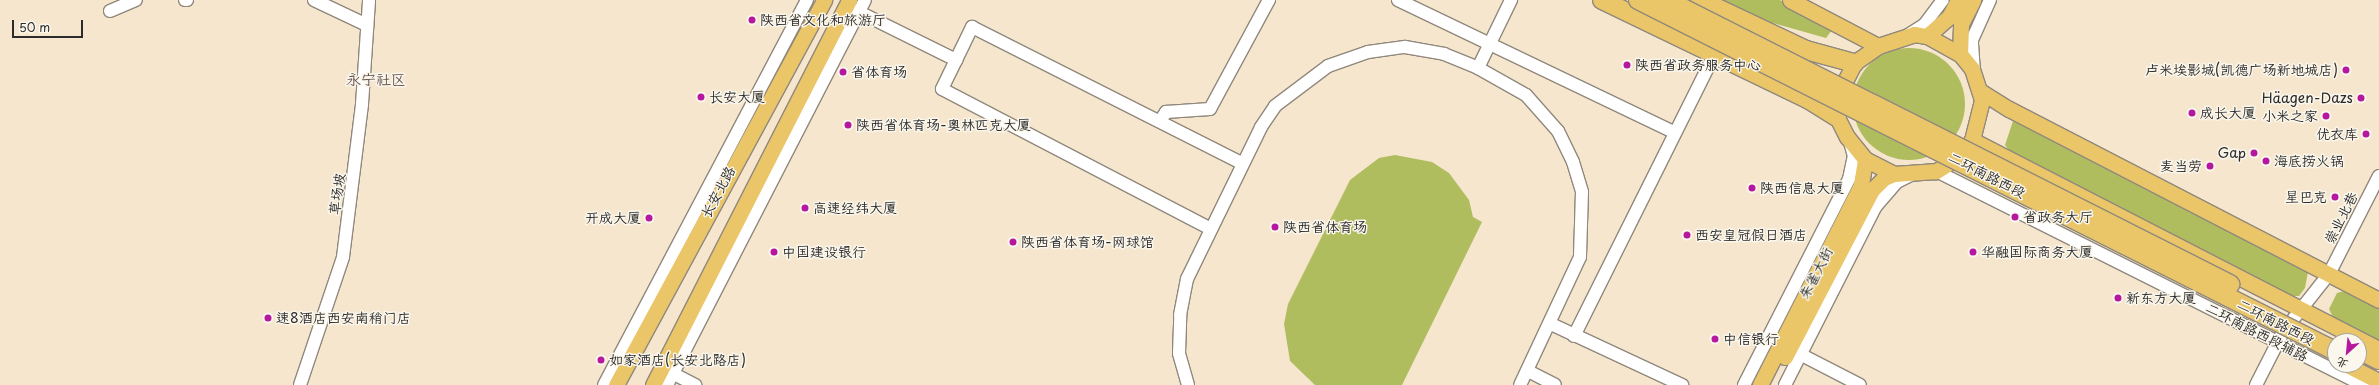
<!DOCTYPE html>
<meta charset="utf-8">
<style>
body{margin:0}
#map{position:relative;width:2379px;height:385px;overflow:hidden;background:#f6e6ce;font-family:"Playpen Sans","LXGW WenKai TC",sans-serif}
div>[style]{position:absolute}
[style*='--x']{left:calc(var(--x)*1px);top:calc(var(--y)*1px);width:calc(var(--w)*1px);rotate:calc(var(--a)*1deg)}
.green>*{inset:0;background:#b0bd5f}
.round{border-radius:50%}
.roads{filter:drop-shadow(1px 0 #90887c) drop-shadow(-1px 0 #90887c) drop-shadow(0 1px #90887c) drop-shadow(0 -1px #90887c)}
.minor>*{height:12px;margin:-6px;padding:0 6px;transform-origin:6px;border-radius:6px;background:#fff}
.major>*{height:15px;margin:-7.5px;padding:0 7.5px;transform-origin:7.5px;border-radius:7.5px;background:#eac669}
.highway>*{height:18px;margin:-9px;padding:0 9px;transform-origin:9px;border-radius:9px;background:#eac669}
.bridges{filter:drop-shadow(1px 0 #90887c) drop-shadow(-1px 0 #90887c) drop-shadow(0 1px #90887c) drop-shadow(0 -1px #90887c)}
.highway-bridge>*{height:18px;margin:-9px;padding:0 9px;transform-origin:9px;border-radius:9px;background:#eac669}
.dots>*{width:11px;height:11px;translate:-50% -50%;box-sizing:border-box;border:2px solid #fbf7ec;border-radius:50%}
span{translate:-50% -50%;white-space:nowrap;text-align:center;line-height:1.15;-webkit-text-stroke:3px #fbf7ec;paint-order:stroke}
.poi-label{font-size:14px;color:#2b2b2b}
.left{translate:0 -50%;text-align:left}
.right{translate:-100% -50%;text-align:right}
.street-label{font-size:14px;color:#2b2b2b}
.neighbourhood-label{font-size:15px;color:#675452}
.north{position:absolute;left:2327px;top:333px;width:40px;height:40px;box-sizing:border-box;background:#fbf7ec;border:1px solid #a8a59f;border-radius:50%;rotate:207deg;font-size:11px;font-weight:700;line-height:16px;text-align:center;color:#2b2b2b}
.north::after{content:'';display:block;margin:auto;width:14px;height:18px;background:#b5179e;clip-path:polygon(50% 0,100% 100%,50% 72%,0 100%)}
.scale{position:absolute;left:12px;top:20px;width:71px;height:18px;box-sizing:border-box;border:2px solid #2b2b2b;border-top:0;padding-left:5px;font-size:12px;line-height:14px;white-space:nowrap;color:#2b2b2b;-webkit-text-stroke:3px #fbf7ec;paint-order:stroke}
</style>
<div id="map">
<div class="green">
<div style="clip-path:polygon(1718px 0,1780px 0,1832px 30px,1826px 38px,1751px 17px)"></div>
<div class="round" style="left:1853px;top:48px;width:112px;height:112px"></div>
<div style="clip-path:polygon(2013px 121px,2296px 265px,2308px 272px,2305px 288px,2299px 296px,2290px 296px,2015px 158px,2005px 145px)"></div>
<div style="clip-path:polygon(1395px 155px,1432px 162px,1449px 173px,1469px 200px,1473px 217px,1482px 222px,1402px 385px,1315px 385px,1290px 361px,1284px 324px,1288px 304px,1350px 180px,1379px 158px)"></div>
<div style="clip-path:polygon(2344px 291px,2352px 292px,2379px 306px,2379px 344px,2333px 317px,2329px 309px,2337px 293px)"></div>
</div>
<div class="roads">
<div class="minor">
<div style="--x:185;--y:0;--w:2;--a:0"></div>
<div style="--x:314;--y:0;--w:59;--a:25.3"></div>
<div style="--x:1398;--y:0;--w:307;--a:25.6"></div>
<div style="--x:847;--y:6;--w:122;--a:26.4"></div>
<div style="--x:956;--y:60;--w:32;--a:116"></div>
<div style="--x:942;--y:89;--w:303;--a:27.5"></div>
<div style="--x:110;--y:11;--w:28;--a:-23"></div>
<div style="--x:1908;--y:35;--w:19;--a:-32"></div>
<div style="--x:1924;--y:25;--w:31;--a:-53"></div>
<div style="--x:956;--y:60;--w:37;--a:-64"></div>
<div style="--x:972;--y:27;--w:301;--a:26.8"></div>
<div style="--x:1478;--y:68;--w:76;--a:-64.1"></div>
<div style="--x:1974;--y:72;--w:32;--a:-94"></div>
<div style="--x:1972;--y:40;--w:44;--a:-65.8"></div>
<div style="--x:1160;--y:121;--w:11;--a:-56"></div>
<div style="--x:1166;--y:112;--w:44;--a:-3.9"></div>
<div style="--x:1210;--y:109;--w:124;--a:-61.6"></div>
<div style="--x:1936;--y:171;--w:478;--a:26.6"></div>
<div style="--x:1551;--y:324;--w:145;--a:25"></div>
<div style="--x:1574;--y:336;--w:316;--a:-63.5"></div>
<div style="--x:1794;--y:351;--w:74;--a:27.3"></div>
<div style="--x:666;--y:370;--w:33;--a:27"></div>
<div style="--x:1528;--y:371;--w:30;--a:27"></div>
<div style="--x:300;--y:385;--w:135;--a:-71.4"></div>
<div style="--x:343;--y:257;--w:154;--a:-82.9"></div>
<div style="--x:362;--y:104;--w:104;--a:-86.1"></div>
<div style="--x:604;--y:385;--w:435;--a:-62.2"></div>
<div style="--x:667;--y:385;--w:433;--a:-62.8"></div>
<div style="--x:1188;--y:385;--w:33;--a:-106"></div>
<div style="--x:1179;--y:353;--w:38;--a:-88"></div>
<div style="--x:1180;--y:315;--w:37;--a:-79"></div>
<div style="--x:1187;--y:279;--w:169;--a:-64"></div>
<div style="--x:1261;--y:127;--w:25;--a:-56"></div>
<div style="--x:1275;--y:106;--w:66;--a:-37"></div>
<div style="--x:1328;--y:66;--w:42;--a:-19.3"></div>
<div style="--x:1368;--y:52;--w:37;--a:-8"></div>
<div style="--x:1405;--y:47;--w:40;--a:10"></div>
<div style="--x:1444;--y:54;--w:37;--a:22"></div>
<div style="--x:1478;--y:68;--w:55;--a:29.4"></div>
<div style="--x:1526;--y:95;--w:48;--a:48.4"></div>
<div style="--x:1558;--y:131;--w:34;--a:64"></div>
<div style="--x:1573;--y:162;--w:31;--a:73"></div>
<div style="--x:1582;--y:192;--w:65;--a:91.8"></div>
<div style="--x:1580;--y:257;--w:141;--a:115.1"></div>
<div style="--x:1744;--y:385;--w:231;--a:-63"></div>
<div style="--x:1849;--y:179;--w:24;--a:-78"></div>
<div style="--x:1854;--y:156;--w:15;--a:-106"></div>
<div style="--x:1785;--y:385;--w:201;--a:-63.1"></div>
<div style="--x:1876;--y:206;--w:32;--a:-49"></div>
<div style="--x:1897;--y:182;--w:18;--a:-27"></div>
<div style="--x:2256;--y:385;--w:59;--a:-63"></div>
<div style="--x:2283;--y:332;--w:74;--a:-51.6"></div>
<div style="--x:2329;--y:274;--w:110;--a:-63"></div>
</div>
<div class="major">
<div style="--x:1790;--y:0;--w:99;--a:27.6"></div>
<div style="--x:1914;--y:34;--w:13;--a:9"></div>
<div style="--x:1927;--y:36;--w:38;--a:29"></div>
<div style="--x:1960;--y:54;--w:19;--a:51"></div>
<div style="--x:1972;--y:69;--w:33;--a:72"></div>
<div style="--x:1982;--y:100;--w:41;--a:104"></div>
<div style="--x:1972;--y:140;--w:18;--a:124"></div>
<div style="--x:1962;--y:155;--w:31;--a:148"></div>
<div style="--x:1936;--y:171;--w:42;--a:175.9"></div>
<div style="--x:1894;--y:174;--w:33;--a:-153"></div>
<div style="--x:1865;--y:159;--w:28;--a:-129"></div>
<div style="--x:1847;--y:137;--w:22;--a:-117"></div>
<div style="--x:1837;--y:117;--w:24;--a:-85"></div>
<div style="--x:1839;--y:93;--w:34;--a:-63"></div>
<div style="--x:1854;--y:63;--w:29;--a:-35"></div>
<div style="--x:1878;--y:46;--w:38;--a:-18"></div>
<div style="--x:1927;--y:36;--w:29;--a:-41"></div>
<div style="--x:1949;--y:17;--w:19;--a:-62"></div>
<div style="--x:1960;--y:54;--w:30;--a:-88"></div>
<div style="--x:1961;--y:24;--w:27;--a:-63"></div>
<div style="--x:1980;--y:91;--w:34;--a:32"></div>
<div style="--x:2009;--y:109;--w:416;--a:27.3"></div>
<div style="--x:1972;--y:140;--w:458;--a:27.2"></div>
<div style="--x:1785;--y:357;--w:188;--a:-62.5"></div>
<div style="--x:1872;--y:190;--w:17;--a:-45"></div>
<div style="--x:1884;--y:178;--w:11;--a:-22"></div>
<div style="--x:2347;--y:365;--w:36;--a:27"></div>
<div style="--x:616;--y:385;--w:438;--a:-61.6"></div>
<div style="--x:653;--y:385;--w:432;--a:-63"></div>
<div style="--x:1760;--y:385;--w:224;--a:-63.2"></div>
<div style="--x:1861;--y:185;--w:26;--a:-81"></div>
</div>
<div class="highway">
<div style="--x:1602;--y:0;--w:229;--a:25.7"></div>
<div style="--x:1808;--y:99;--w:34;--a:32"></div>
<div style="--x:1700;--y:0;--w:117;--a:25.3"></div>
<div style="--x:1806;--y:50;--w:50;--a:15.2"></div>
<div style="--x:2359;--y:350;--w:22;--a:27"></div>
</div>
</div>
<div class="bridges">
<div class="highway-bridge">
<div style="--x:1638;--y:0;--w:780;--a:26.73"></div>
<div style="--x:1667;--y:0;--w:631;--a:26.77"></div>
</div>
</div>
<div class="dots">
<div style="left:752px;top:20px;background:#b5179e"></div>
<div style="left:1627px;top:65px;background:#b5179e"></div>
<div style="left:2346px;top:70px;background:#b5179e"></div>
<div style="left:843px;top:72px;background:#b5179e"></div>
<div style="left:701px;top:97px;background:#b5179e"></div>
<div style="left:2361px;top:98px;background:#b5179e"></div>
<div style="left:2192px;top:113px;background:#b5179e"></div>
<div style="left:2326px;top:116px;background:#b5179e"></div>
<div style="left:848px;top:125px;background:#b5179e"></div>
<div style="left:2366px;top:134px;background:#b5179e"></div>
<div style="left:2254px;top:153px;background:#b5179e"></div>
<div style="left:2266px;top:161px;background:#b5179e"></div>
<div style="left:2210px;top:166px;background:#b5179e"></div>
<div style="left:1752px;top:188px;background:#b5179e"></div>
<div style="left:2335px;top:197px;background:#b5179e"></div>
<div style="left:805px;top:208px;background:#b5179e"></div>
<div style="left:2015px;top:217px;background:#b5179e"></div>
<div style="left:649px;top:218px;background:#b5179e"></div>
<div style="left:1275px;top:227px;background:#b5179e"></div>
<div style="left:1687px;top:235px;background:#b5179e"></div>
<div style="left:1013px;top:242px;background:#b5179e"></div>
<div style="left:774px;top:252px;background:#b5179e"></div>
<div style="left:1973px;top:252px;background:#b5179e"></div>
<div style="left:2118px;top:298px;background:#b5179e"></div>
<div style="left:268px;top:318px;background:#b5179e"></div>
<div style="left:1715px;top:339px;background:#b5179e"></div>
<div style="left:601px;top:360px;background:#b5179e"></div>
</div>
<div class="poi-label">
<span class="left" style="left:760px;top:20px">陕西省文化和旅游厅</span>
<span class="left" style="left:1635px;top:65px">陕西省政务服务中心</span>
<span class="right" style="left:2338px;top:70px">卢米埃影城(凯德广场新地城店)</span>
<span class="left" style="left:851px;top:72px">省体育场</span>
<span class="left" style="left:709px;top:97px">长安大厦</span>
<span class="right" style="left:2353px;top:98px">Häagen-Dazs</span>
<span class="left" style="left:2200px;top:113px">成长大厦</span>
<span class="right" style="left:2318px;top:116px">小米之家</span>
<span class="left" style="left:856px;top:125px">陕西省体育场-奥林匹克大厦</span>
<span class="right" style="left:2358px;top:134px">优衣库</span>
<span class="right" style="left:2246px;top:153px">Gap</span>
<span class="left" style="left:2274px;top:161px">海底捞火锅</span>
<span class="right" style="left:2202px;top:166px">麦当劳</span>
<span class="left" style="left:1760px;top:188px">陕西信息大厦</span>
<span class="right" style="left:2327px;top:197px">星巴克</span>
<span class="left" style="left:813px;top:208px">高速经纬大厦</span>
<span class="left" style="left:2023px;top:217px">省政务大厅</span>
<span class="right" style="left:641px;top:218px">开成大厦</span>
<span class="left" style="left:1283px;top:227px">陕西省体育场</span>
<span class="left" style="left:1695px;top:235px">西安皇冠假日酒店</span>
<span class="left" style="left:1021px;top:242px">陕西省体育场-网球馆</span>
<span class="left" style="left:782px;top:252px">中国建设银行</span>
<span class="left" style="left:1981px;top:252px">华融国际商务大厦</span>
<span class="left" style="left:2126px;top:298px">新东方大厦</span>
<span class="left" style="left:276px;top:318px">速8酒店西安南稍门店</span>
<span class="left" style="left:1723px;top:339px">中信银行</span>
<span class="left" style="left:609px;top:360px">如家酒店(长安北路店)</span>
</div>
<div class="street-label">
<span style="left:1987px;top:175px;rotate:27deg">二环南路西段</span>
<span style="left:718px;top:192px;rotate:-62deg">长安北路</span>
<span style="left:337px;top:194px;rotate:-82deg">草场坡</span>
<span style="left:2341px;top:218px;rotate:-63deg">崇业北巷</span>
<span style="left:1816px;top:273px;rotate:-63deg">朱雀大街</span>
<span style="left:2276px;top:322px;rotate:27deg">二环南路西段</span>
<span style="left:2257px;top:332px;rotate:27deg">二环南路西段辅路</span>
</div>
<div class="neighbourhood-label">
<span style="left:376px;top:79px">永宁社区</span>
</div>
<div class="north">北</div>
<div class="scale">50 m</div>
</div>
